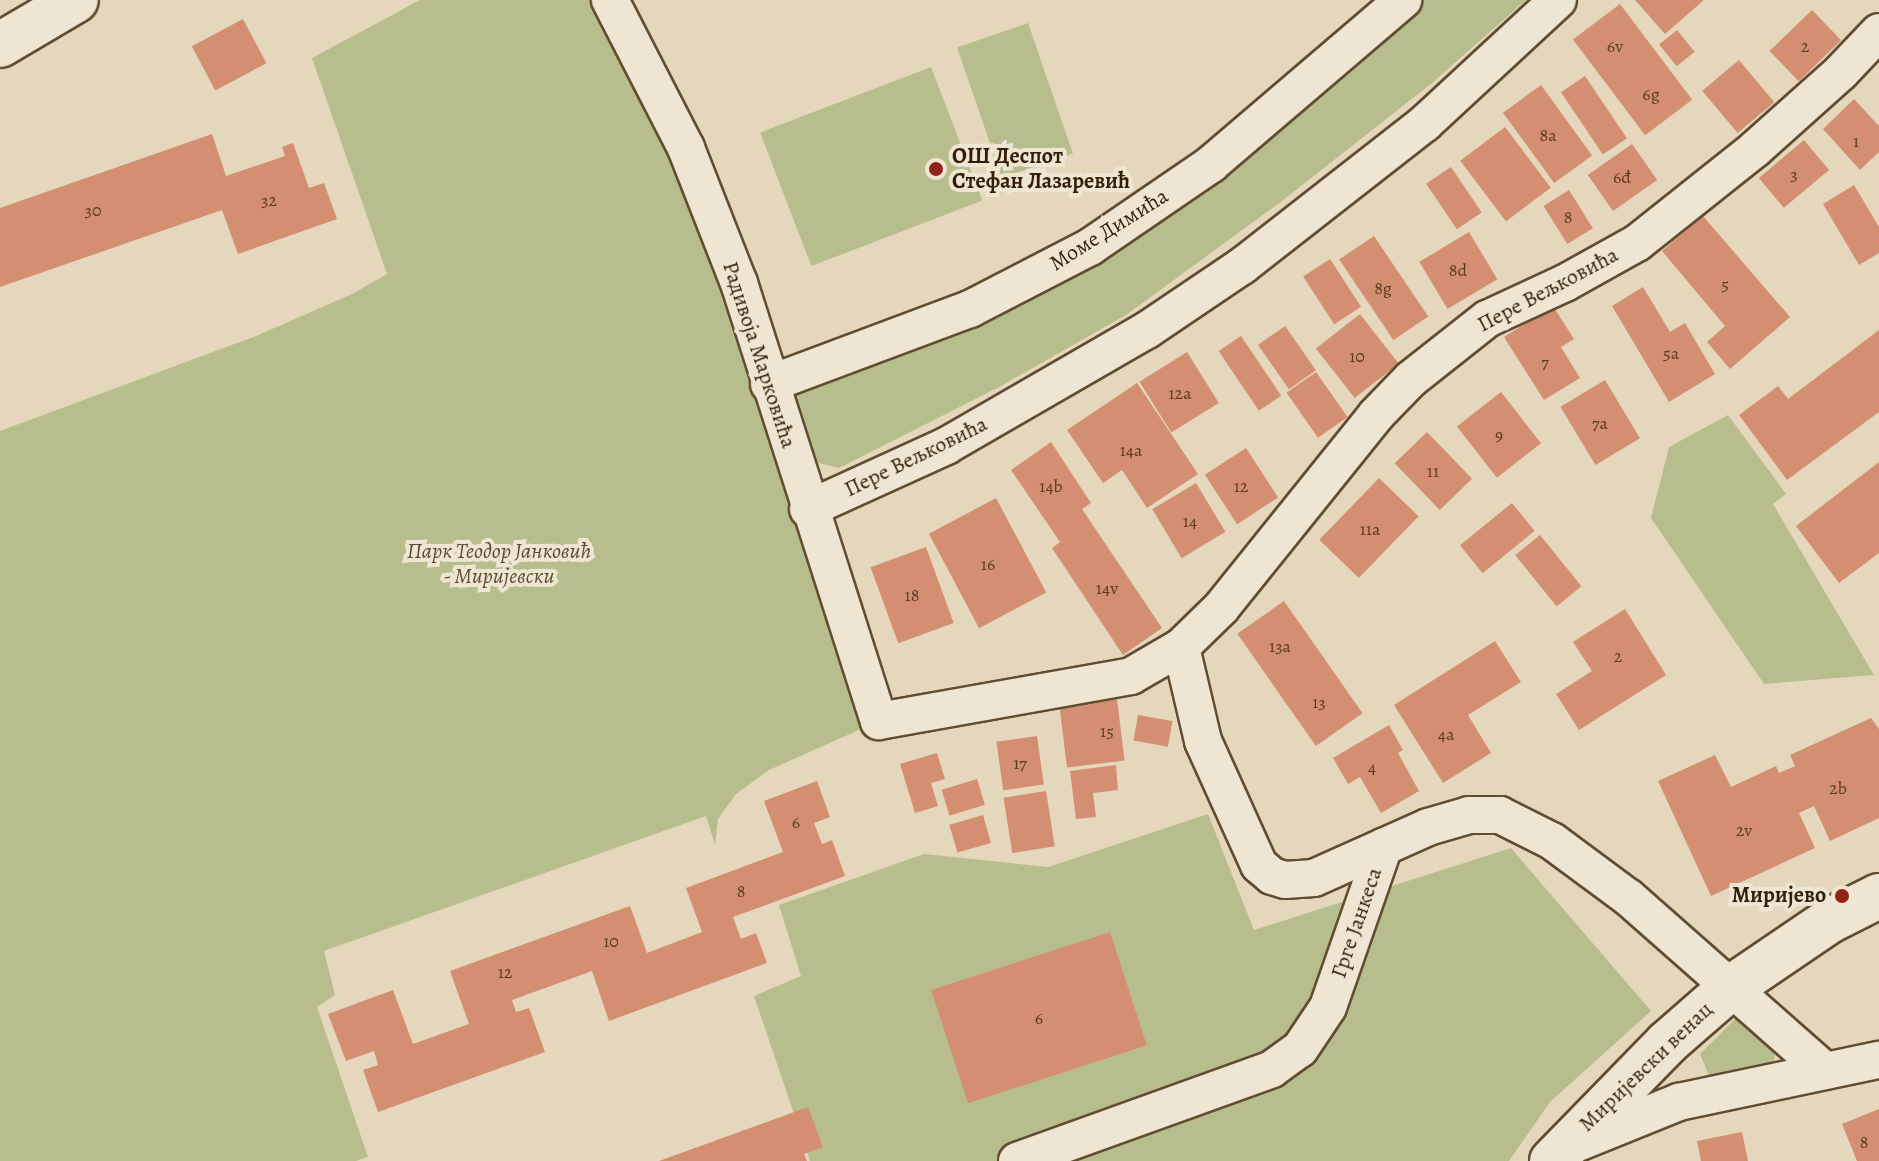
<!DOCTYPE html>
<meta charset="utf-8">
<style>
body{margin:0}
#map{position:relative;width:1879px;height:1161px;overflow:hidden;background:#e5d7bb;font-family:Alegreya,serif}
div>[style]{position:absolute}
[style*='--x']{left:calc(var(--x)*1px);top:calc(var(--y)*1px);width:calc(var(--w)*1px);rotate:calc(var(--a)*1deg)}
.green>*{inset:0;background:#b8bd8e;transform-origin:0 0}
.building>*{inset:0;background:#d48f72;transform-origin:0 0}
.roads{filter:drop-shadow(2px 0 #604d32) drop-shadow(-2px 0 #604d32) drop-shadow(0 2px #604d32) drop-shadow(0 -2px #604d32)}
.street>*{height:36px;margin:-18px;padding:0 18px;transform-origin:18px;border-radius:18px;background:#eee5d3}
.secondary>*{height:44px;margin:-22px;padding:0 22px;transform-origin:22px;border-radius:22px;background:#eee5d3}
.dots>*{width:22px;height:22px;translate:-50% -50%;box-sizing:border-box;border:4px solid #eee5d3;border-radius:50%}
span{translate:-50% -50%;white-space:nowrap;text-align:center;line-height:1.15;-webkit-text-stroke:8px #eee5d3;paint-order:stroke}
.number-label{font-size:18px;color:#5b3b20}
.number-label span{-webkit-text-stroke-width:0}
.poi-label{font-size:22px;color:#331f04;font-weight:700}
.left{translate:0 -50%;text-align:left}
.right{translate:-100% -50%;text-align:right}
.street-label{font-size:22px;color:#331f04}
.park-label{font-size:22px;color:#5b4e2d;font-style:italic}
</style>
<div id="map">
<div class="green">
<div style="clip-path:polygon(420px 0,610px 0,686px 148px,879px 721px,769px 770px,736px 794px,718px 819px,715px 845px,706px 816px,324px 951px,335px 995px,317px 1007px,368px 1157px,356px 1161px,0 1161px,0 431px,256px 336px,352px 294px,387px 274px,312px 58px)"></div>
<div style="clip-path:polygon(1425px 0,1526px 0,1432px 83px,1282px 201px,1126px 315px,1001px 386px,839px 468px,819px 463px,811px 456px,792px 397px,798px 389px,958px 332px,1405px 18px)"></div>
<div style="left:1028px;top:23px;width:138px;height:75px;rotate:71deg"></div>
<div style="left:931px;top:67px;width:143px;height:183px;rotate:69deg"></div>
<div style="clip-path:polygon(1728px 415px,1786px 494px,1773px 504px,1874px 675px,1764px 684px,1651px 518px,1669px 447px)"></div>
<div style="clip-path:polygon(1208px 814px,1254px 930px,1511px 848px,1651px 1011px,1550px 1102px,1509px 1161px,810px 1161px,754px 996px,801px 976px,779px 905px,924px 854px,1048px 867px)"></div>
<div style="clip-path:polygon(1735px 1019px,1749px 1021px,1776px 1048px,1774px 1062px,1709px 1076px,1700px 1054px)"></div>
</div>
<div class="building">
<div style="clip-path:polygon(1635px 0,1704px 0,1665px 34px)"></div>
<div style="left:1620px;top:4px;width:120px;height:59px;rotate:53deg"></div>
<div style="left:1812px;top:10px;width:42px;height:59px;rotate:46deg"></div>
<div style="left:243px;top:19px;width:50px;height:58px;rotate:62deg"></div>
<div style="left:1677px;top:30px;width:28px;height:23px;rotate:51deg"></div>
<div style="left:1739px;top:60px;width:55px;height:48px;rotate:50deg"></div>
<div style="left:1585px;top:76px;width:75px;height:29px;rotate:56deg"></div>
<div style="left:1541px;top:85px;width:87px;height:47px;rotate:54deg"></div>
<div style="clip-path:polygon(1854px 99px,1879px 126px,1879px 152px,1860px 170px,1823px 129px)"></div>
<div style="left:1505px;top:127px;width:76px;height:56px;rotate:53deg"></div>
<div style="clip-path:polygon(212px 134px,226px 176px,285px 156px,282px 147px,293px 143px,309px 188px,324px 183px,337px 219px,238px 254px,222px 210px,0 287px,0 208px)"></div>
<div style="left:1804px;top:140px;width:39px;height:59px;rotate:50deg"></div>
<div style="left:1632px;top:144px;width:44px;height:54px;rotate:55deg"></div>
<div style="left:1451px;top:167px;width:55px;height:30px;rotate:56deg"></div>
<div style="clip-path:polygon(1854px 185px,1879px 227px,1879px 253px,1859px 265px,1823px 204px)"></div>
<div style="left:1569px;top:190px;width:45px;height:30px;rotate:58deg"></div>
<div style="clip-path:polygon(1703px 216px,1790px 317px,1730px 369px,1707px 342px,1725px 326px,1662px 251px)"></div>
<div style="left:1469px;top:232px;width:55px;height:58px;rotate:59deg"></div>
<div style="left:1374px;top:236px;width:97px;height:42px;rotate:56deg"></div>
<div style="left:1330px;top:259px;width:57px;height:32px;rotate:57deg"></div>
<div style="clip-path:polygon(1643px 287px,1670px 332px,1685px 323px,1715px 374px,1669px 402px,1612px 306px)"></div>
<div style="clip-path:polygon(1553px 306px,1574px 339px,1561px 347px,1580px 378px,1544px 400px,1504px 337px)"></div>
<div style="left:1360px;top:314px;width:63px;height:56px;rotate:52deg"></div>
<div style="left:1285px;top:326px;width:54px;height:33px;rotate:55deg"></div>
<div style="clip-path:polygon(1879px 330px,1879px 412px,1787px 480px,1739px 415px,1778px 386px,1788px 399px)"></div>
<div style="left:1241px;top:336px;width:72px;height:27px;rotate:56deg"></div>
<div style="left:1187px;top:352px;width:60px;height:56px;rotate:58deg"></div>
<div style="left:1316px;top:372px;width:55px;height:36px;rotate:55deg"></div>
<div style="left:1605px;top:380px;width:68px;height:52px;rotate:59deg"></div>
<div style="clip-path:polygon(1137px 383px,1198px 474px,1147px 508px,1122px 470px,1103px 483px,1067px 430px)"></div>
<div style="left:1501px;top:392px;width:65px;height:56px;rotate:52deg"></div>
<div style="left:1427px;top:432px;width:65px;height:45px;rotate:46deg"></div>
<div style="clip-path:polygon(1051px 442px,1091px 503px,1082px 509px,1162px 628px,1123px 655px,1052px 548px,1060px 542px,1011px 470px)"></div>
<div style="left:1246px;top:448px;width:59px;height:49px;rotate:57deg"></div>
<div style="clip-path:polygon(1879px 462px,1879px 553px,1839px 583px,1796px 526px)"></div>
<div style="left:1379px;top:478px;width:55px;height:86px;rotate:44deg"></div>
<div style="left:1196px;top:483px;width:57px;height:51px;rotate:59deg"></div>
<div style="left:996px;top:498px;width:107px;height:76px;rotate:62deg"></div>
<div style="left:1512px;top:503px;width:36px;height:67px;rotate:51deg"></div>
<div style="left:1540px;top:535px;width:66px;height:32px;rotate:51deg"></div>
<div style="left:926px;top:547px;width:81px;height:59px;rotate:70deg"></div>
<div style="left:1284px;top:601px;width:137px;height:57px;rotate:55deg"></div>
<div style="clip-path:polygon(1625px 609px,1666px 675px,1579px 730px,1556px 694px,1592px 671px,1573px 642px)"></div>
<div style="clip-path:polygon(1495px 641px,1521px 682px,1468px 715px,1491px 753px,1443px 783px,1394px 705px)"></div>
<div style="left:1117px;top:699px;width:62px;height:58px;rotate:83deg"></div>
<div style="left:1138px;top:715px;width:35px;height:26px;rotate:10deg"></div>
<div style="clip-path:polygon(1871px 718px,1879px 729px,1879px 818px,1830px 841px,1814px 806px,1799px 813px,1815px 848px,1711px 896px,1658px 781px,1715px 755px,1731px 787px,1776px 766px,1779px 773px,1795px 766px,1790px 755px)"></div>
<div style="clip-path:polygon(1389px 725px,1403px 750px,1398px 753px,1419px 791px,1381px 813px,1360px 777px,1348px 784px,1333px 758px)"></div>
<div style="left:1037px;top:736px;width:49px;height:41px;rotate:82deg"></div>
<div style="clip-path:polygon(937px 753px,945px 779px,931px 783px,938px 806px,915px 813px,900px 764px)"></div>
<div style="clip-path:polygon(1116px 765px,1118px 790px,1093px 793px,1096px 817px,1076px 819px,1070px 771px)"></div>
<div style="left:977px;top:779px;width:27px;height:37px;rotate:73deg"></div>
<div style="clip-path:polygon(817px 781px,830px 817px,814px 823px,822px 844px,832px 840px,845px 876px,733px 917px,741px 939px,756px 933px,767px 963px,609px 1021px,592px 971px,512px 1000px,516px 1012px,529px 1008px,545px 1052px,378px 1112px,363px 1070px,378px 1065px,374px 1051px,346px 1061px,328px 1014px,393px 990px,413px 1044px,469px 1024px,450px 971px,630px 906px,647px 953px,702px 932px,686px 888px,783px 852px,764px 801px)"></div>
<div style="left:1046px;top:791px;width:56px;height:43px;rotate:81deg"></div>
<div style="left:983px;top:815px;width:29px;height:35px;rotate:74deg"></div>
<div style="left:1110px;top:932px;width:119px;height:188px;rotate:72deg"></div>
<div style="clip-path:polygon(808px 1107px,823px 1147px,804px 1154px,807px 1161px,659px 1161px)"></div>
<div style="clip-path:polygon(1879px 1109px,1879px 1161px,1857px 1161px,1842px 1124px)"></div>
<div style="clip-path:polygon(1742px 1132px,1748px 1161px,1701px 1161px,1697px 1141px)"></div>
</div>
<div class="roads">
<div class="street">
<div style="--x:610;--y:0;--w:166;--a:62.8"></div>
<div style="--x:686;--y:148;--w:145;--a:68.6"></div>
<div style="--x:739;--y:283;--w:460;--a:72.3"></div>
<div style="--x:879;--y:721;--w:256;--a:-10.1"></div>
<div style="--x:1131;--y:676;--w:58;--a:-30.1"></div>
<div style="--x:1181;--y:647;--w:56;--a:-44.3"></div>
<div style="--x:1221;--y:608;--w:248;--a:-51.2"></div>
<div style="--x:1376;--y:415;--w:50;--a:-45.8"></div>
<div style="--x:1411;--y:379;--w:97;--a:-38.3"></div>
<div style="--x:1487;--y:319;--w:86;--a:-24.8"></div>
<div style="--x:1565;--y:283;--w:82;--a:-29.1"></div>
<div style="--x:1637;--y:243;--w:151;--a:-38.5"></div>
<div style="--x:1755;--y:149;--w:115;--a:-41.8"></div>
<div style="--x:1841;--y:72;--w:55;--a:-46.5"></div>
<div style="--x:769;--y:384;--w:215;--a:-20.5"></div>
<div style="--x:970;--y:309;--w:135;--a:-27.3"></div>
<div style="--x:1090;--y:247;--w:147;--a:-34.4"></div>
<div style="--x:1211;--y:164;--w:253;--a:-40.5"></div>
<div style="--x:808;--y:509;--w:152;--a:-24.5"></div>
<div style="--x:946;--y:446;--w:232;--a:-30"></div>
<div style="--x:1147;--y:330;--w:115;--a:-34"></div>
<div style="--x:1242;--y:266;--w:232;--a:-38"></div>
<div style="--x:1425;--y:123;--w:181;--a:-42.8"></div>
<div style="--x:1181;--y:647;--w:97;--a:76.8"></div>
<div style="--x:1203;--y:741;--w:136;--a:65.7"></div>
<div style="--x:1259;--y:865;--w:17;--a:40"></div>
<div style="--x:1272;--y:876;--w:14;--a:17"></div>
<div style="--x:1285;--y:880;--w:29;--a:-4"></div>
<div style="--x:1314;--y:878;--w:125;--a:-24.1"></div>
<div style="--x:1428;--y:827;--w:43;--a:-16.3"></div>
<div style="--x:1469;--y:815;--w:31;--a:0"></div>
<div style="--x:1500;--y:815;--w:58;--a:26.6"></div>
<div style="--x:1552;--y:841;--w:96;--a:36.5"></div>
<div style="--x:1629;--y:898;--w:261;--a:41.4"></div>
<div style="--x:1570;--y:1146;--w:118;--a:-22"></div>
<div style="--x:1679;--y:1102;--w:204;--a:-11.9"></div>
<div style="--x:1017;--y:1161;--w:271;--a:-19.8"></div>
<div style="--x:1272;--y:1069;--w:34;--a:-36"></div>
<div style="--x:1300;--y:1049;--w:50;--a:-56.3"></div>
<div style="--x:1328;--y:1007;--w:170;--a:-70.8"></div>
</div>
<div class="secondary">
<div style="--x:0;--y:45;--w:88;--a:-30.6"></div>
<div style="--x:1552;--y:1161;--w:165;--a:-45.7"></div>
<div style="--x:1667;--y:1043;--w:82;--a:-41.1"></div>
<div style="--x:1729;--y:989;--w:121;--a:-34.2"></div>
<div style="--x:1829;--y:921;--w:56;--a:-26.6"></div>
</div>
</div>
<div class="dots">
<div style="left:936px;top:169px;background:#8f2418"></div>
<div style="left:1842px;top:896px;background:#8f2418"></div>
</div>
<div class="number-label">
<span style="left:1615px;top:46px">6v</span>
<span style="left:1805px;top:46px">2</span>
<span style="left:1651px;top:94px">6g</span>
<span style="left:1548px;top:135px">8a</span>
<span style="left:1856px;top:141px">1</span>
<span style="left:1794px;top:174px">3</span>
<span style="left:1622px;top:177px">6đ</span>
<span style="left:269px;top:200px">32</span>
<span style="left:93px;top:210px">30</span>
<span style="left:1568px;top:217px">8</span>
<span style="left:1458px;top:270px">8d</span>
<span style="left:1725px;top:284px">5</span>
<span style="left:1383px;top:288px">8g</span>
<span style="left:1671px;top:353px">5a</span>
<span style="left:1357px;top:356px">10</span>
<span style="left:1545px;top:362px">7</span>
<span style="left:1180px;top:393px">12a</span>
<span style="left:1600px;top:423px">7a</span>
<span style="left:1499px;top:435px">9</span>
<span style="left:1131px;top:450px">14a</span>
<span style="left:1433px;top:471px">11</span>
<span style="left:1051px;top:486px">14b</span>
<span style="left:1241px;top:486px">12</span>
<span style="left:1190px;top:521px">14</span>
<span style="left:1370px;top:529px">11a</span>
<span style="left:988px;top:564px">16</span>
<span style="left:1107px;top:588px">14v</span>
<span style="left:912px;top:595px">18</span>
<span style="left:1280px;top:646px">13a</span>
<span style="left:1618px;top:656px">2</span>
<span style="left:1319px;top:702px">13</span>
<span style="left:1107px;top:731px">15</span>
<span style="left:1446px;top:734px">4a</span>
<span style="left:1020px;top:763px">17</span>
<span style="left:1372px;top:767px">4</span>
<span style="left:1838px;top:788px">2b</span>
<span style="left:796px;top:822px">6</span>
<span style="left:1744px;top:830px">2v</span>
<span style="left:741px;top:891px">8</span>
<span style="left:611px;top:941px">10</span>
<span style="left:505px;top:972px">12</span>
<span style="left:1039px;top:1018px">6</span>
<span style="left:1864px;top:1142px">8</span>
</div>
<div class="poi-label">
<span class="left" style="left:952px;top:169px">ОШ Деспот<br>Стефан Лазаревић</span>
<span class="right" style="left:1826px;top:896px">Миријево</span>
</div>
<div class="street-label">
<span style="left:1109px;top:230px;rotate:-32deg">Моме Димића</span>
<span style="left:1548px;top:290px;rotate:-28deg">Пере Вељковића</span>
<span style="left:759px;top:355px;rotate:72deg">Радивоја Марковића</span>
<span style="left:916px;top:457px;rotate:-26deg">Пере Вељковића</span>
<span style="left:1357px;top:923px;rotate:-71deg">Грге Јанкеса</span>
<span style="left:1646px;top:1067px;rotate:-44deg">Миријевски венац</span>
</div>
<div class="park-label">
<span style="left:499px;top:564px">Парк Теодор Јанковић<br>- Миријевски</span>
</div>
</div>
